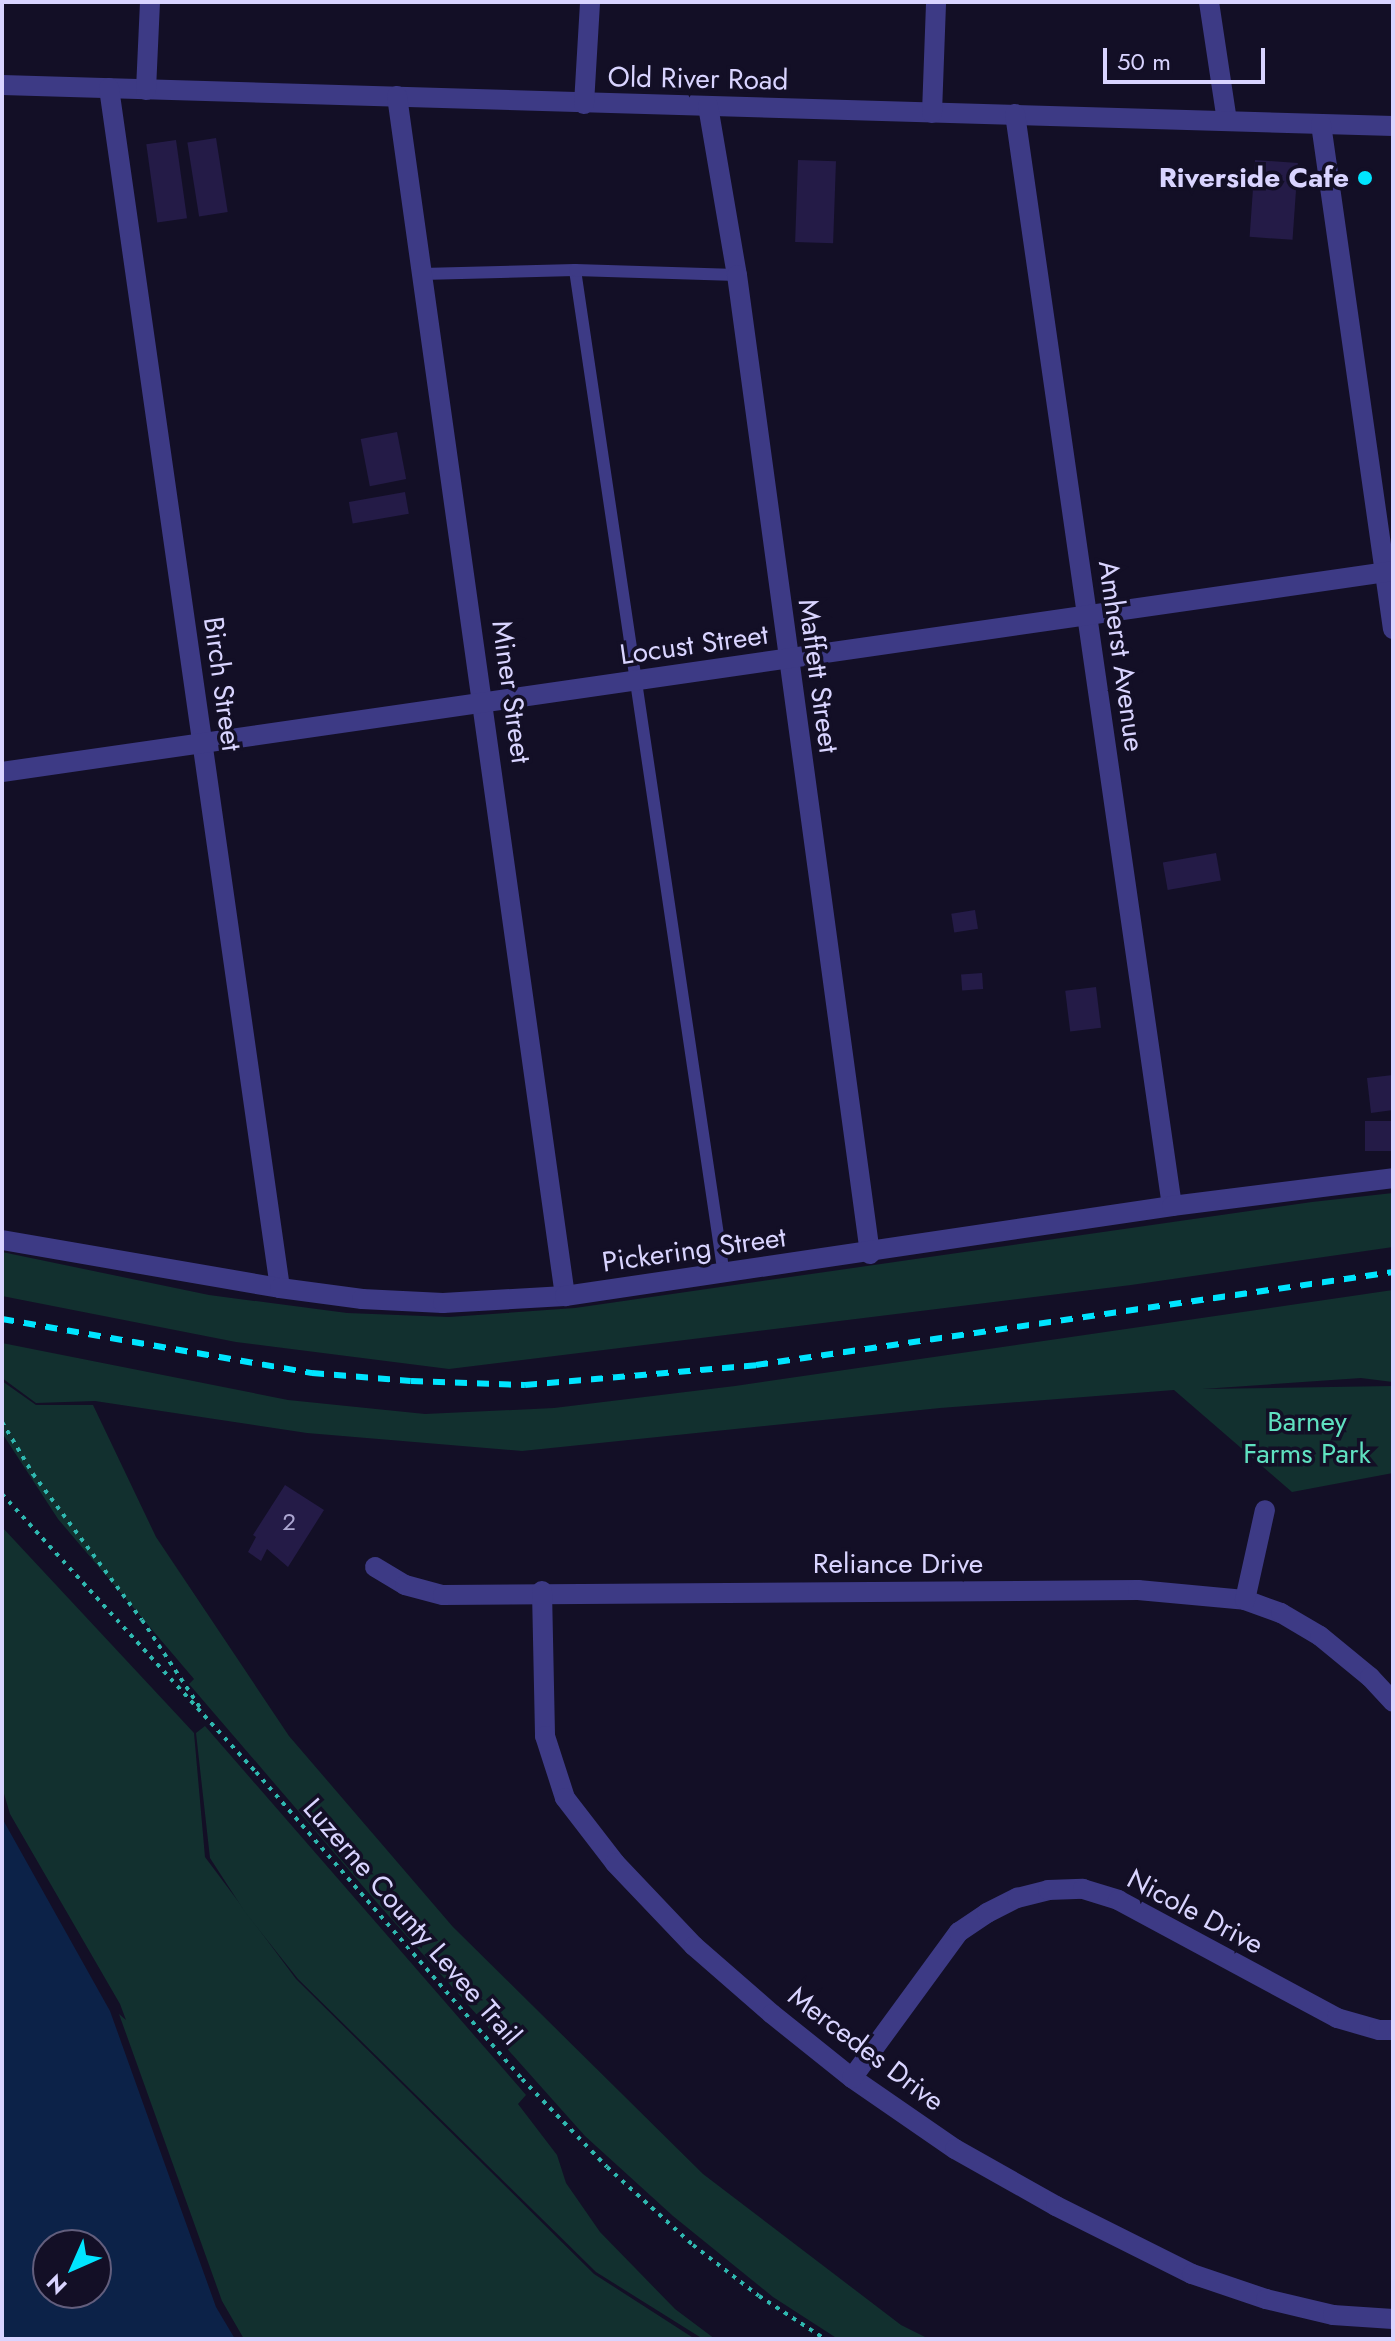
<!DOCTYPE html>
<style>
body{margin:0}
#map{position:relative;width:1395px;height:2341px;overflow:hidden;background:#130f26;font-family:Jost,sans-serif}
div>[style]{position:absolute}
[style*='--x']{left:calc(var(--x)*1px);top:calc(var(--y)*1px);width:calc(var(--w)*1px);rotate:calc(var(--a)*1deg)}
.green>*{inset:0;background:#12302f}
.water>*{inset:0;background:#0c2248}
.building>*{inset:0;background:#241b47;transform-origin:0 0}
.path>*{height:4px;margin-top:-2px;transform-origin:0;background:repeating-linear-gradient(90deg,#2fb8b0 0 4px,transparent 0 10px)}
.service>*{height:12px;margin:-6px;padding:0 6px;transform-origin:6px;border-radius:6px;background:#3d3a85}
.minor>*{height:20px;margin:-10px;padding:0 10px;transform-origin:10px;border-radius:10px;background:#3d3a85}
.rail>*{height:6px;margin-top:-3px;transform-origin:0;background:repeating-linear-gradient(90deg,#00e5ff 0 12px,transparent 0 22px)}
.dots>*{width:22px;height:22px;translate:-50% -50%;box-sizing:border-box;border:4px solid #130f26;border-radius:50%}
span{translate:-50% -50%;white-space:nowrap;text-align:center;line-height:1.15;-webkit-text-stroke:7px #130f26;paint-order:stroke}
.number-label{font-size:24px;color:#aca6d1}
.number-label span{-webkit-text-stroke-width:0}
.street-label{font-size:28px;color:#d9d4ff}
.poi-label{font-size:28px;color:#d9d4ff;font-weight:700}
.right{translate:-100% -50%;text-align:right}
.park-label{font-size:28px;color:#5fe0c0}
.frame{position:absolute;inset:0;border:4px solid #d9d4ff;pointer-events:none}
.north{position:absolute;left:32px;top:2229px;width:80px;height:80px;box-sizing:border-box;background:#130f26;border:2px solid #625e7d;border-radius:50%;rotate:225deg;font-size:22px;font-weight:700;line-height:32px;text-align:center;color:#d9d4ff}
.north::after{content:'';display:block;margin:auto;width:28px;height:36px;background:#00e5ff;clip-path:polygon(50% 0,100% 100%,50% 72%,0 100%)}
.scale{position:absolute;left:1103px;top:48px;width:162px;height:36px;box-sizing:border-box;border:4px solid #d9d4ff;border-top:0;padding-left:10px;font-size:24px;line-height:28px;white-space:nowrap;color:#d9d4ff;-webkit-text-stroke:6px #130f26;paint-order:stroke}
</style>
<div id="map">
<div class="green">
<div style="clip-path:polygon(1393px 1193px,1393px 1247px,1131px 1285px,449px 1369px,236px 1342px,2px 1296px,2px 1252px,209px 1295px,347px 1313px,449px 1317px,575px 1308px,1312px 1202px)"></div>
<div style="clip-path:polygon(1393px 1290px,1393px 1382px,1361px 1378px,1202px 1389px,1393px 1386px,1393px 1473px,1292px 1492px,1174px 1390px,940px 1408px,522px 1451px,307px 1433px,95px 1401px,36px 1403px,2px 1378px,2px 1343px,288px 1400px,425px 1414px,554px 1408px,735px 1386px)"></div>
<div style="clip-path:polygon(2px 1381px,36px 1405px,93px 1405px,156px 1537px,289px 1736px,453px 1927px,703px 2174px,901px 2325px,929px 2339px,838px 2339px,773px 2297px,673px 2216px,585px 2136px,379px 1905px,189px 1684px,194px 1679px,58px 1519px,2px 1433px)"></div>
<div style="clip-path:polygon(2px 1527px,194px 1733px,205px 1857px,296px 1979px,594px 2274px,695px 2339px,244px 2339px,222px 2301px,119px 2014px,126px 2020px,120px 2004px,10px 1814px,2px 1787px)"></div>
<div style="clip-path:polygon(205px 1726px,526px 2095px,518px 2104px,557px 2155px,566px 2183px,600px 2232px,675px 2309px,715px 2339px,703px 2339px,596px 2272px,298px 1979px,245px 1912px,210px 1858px,196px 1733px)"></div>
</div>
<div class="water">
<div style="clip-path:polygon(evenodd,2px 1818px,110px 2011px,216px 2307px,235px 2339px,2px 2339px,2px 1818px,48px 2245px,96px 2245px,96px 2293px,48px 2293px,48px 2245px)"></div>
</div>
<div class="building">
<div style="left:216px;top:138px;width:75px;height:29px;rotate:81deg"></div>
<div style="left:176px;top:140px;width:79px;height:30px;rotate:82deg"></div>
<div style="left:798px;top:160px;width:38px;height:82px;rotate:2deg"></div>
<div style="left:1255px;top:160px;width:43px;height:77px;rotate:4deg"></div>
<div style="left:397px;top:432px;width:48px;height:37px;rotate:79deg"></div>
<div style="left:405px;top:492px;width:22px;height:57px;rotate:80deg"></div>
<div style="left:1216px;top:853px;width:28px;height:54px;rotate:80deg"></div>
<div style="left:975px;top:910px;width:19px;height:24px;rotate:81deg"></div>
<div style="left:982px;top:973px;width:16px;height:21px;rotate:86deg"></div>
<div style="left:1096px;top:987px;width:41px;height:31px;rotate:83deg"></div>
<div style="clip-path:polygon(1393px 1075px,1393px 1110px,1371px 1113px,1367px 1078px)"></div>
<div style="left:1393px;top:1121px;width:30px;height:28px;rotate:90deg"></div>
<div style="clip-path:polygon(285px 1485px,324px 1510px,288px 1567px,267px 1549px,261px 1561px,248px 1552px,256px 1537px,253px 1535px)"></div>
</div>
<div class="path">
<div style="--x:2;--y:1422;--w:61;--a:59.2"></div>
<div style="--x:33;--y:1474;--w:182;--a:53.3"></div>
<div style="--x:142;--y:1620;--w:110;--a:56.5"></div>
<div style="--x:2;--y:1494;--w:377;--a:47.6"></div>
<div style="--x:256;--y:1772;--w:406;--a:49.1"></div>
<div style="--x:522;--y:2079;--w:122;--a:46"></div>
<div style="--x:607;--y:2167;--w:116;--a:42.2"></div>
<div style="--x:693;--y:2245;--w:83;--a:37.7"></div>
<div style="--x:759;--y:2296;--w:79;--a:33.1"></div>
</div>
<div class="service">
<div style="--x:575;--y:270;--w:1016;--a:81.57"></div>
<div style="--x:422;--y:274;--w:153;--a:-1.5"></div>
<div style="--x:575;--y:270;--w:162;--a:1.8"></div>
</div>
<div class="minor">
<div style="--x:1209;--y:2;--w:120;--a:81.4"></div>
<div style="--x:2;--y:85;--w:1392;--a:1.69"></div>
<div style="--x:109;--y:88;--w:1212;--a:81.89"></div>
<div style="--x:146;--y:90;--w:88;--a:-87.4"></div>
<div style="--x:397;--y:96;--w:1212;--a:82.03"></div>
<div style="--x:584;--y:104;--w:102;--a:-86.6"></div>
<div style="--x:708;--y:106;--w:171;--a:80.3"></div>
<div style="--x:737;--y:275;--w:988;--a:82.26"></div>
<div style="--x:932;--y:113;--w:111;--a:-87.9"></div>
<div style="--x:1015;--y:114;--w:1103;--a:81.82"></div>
<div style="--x:1321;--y:124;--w:510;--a:81.89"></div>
<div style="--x:2;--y:772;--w:1405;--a:-8.22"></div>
<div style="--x:2;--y:1240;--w:282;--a:9.8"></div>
<div style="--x:280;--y:1288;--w:83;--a:7.6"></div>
<div style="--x:362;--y:1299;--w:81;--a:2.8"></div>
<div style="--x:443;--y:1303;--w:122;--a:-3.3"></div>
<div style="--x:565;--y:1296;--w:614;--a:-8.43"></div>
<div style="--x:1172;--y:1206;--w:223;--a:-7.2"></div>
<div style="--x:375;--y:1567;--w:35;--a:31"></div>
<div style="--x:405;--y:1585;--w:39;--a:15"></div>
<div style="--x:443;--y:1595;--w:695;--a:-0.41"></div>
<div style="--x:1138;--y:1590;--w:107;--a:5.3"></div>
<div style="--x:1245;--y:1600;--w:38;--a:20"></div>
<div style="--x:1281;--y:1613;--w:45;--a:30.5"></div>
<div style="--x:1320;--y:1636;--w:65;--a:39.4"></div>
<div style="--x:1370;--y:1677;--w:34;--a:47"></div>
<div style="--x:542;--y:1591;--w:145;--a:88.8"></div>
<div style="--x:545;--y:1736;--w:65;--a:72.1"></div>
<div style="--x:565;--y:1798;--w:82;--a:52.4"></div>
<div style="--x:615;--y:1863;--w:115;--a:46.4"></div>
<div style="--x:694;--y:1946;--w:103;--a:41.1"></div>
<div style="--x:772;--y:2014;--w:102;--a:38.7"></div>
<div style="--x:852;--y:2078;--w:125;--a:34.6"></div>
<div style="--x:955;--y:2149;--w:116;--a:29.4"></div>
<div style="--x:1056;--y:2206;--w:152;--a:26.6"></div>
<div style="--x:1192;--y:2274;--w:78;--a:18.7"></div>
<div style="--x:1266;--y:2299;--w:69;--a:13.4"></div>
<div style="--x:1333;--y:2315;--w:60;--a:3.8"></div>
<div style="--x:1245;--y:1600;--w:92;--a:-77.5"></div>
<div style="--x:852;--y:2078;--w:181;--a:-53.8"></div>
<div style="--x:959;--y:1932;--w:34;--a:-34"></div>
<div style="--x:987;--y:1913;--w:34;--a:-27"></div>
<div style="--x:1017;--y:1898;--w:32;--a:-14"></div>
<div style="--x:1048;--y:1890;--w:35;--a:-2"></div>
<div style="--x:1083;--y:1889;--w:37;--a:17"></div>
<div style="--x:1118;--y:1900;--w:249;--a:28.3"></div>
<div style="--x:1337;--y:2018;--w:44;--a:15.9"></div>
<div style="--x:1379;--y:2030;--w:14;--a:0"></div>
</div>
<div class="rail">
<div style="--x:2;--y:1319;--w:315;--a:9.9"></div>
<div style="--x:312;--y:1373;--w:99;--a:4.6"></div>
<div style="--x:411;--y:1381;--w:114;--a:2"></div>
<div style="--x:525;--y:1385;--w:232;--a:-4.9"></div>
<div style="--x:756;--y:1365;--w:644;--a:-8.31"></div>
</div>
<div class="dots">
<div style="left:1365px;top:178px;background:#00e5ff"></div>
</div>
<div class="number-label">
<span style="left:289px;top:1522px">2</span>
</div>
<div class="street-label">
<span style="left:698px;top:79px;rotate:1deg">Old River Road</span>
<span style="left:694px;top:645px;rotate:-8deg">Locust Street</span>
<span style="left:1121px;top:656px;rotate:82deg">Amherst Avenue</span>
<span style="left:818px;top:676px;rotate:82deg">Maffett Street</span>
<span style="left:222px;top:684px;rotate:82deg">Birch Street</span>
<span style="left:511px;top:692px;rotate:82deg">Miner Street</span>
<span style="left:694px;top:1250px;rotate:-8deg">Pickering Street</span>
<span style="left:898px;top:1564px">Reliance Drive</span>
<span style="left:1195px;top:1912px;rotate:28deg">Nicole Drive</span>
<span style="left:412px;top:1922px;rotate:49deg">Luzerne County Levee Trail</span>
<span style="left:866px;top:2049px;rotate:37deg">Mercedes Drive</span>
</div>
<div class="poi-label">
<span class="right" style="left:1349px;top:178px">Riverside Cafe</span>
</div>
<div class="park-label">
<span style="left:1307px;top:1438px">Barney<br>Farms Park</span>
</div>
<div class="frame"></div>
<div class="north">N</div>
<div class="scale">50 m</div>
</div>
